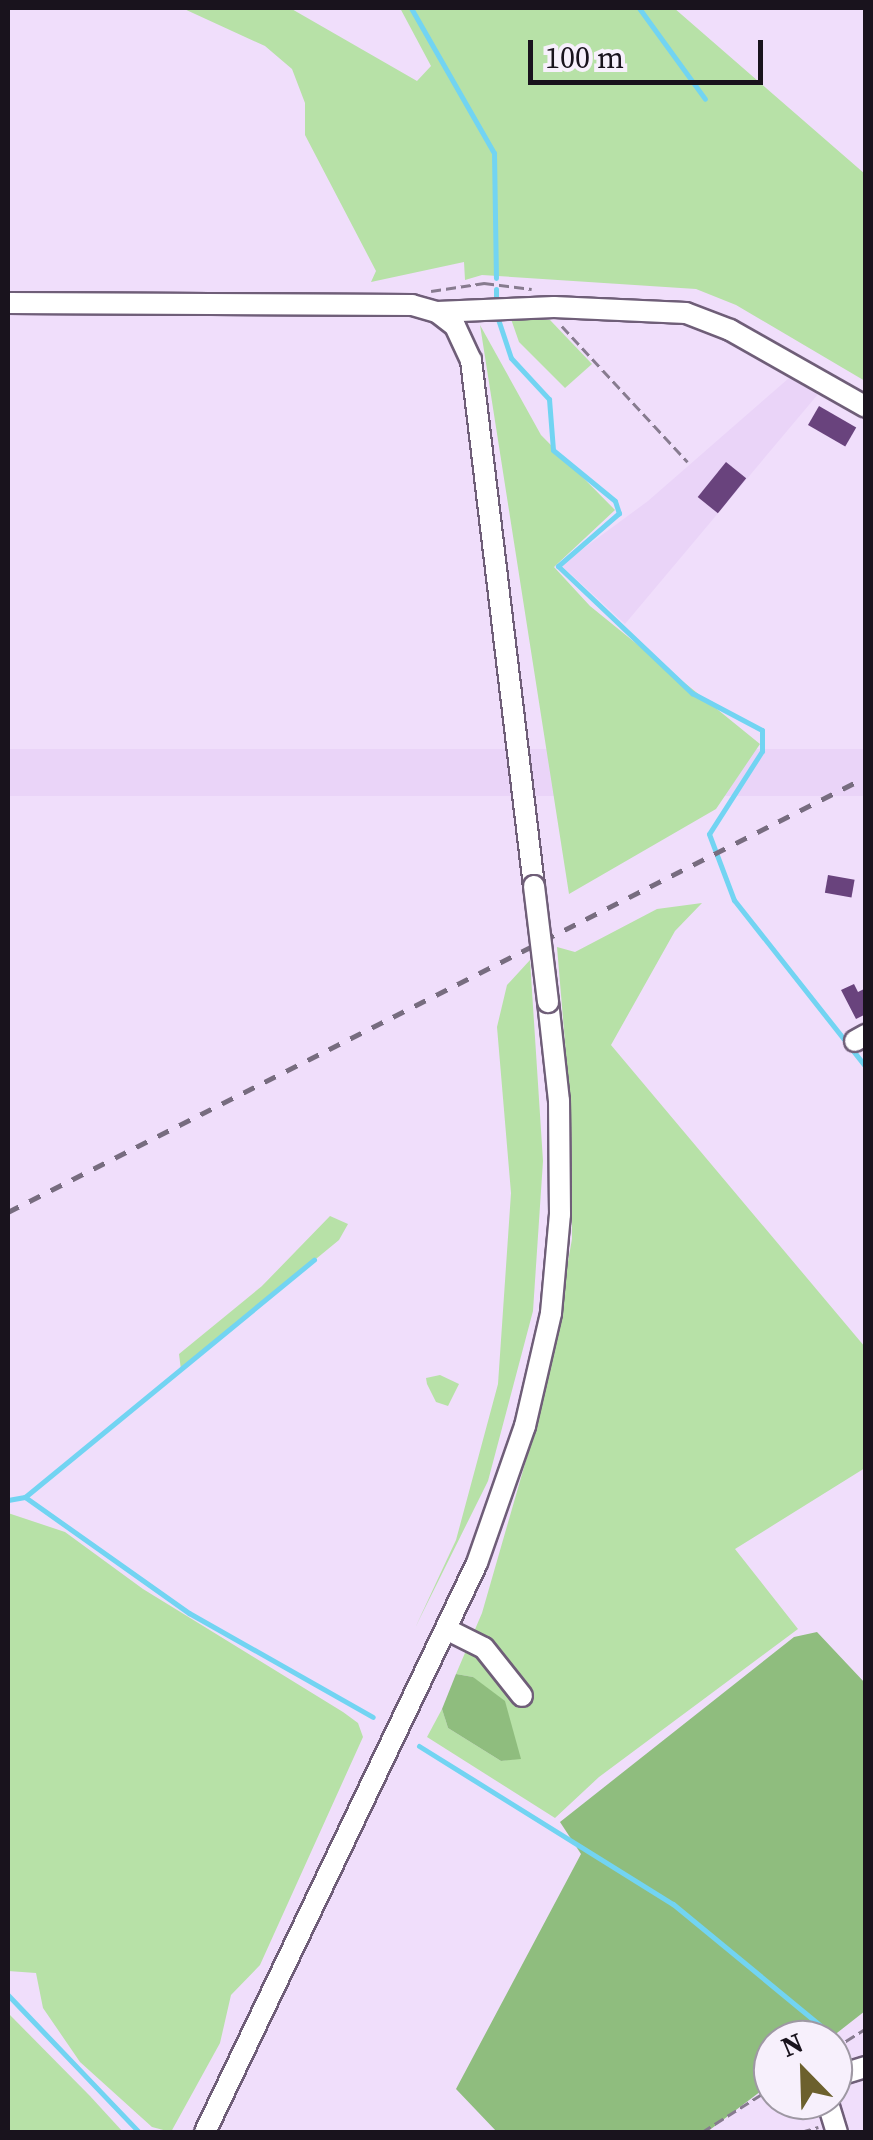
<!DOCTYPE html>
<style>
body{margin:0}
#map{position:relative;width:873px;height:2140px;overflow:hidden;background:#f0defb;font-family:"Source Serif 4",serif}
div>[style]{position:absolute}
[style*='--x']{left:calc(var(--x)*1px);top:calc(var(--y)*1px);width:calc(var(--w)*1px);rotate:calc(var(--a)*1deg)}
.built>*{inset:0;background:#ead4f8;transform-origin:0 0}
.green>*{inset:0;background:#b7e1a7}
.forest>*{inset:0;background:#8fbd7e}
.stream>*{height:5px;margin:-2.5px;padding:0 2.5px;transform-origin:2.5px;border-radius:2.5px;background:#72d4f2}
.building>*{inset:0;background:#69437d;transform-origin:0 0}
.path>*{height:2.5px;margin-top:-1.25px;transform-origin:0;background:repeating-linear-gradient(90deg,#877b8f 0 10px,transparent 0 15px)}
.roads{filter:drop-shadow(2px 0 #6f5e78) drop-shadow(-2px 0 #6f5e78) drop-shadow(0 2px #6f5e78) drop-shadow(0 -2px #6f5e78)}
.minor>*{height:20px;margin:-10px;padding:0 10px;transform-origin:10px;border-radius:10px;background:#fff}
.rail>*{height:5px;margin-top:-2.5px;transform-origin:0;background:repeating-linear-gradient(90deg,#776c7f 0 12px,transparent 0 24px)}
.bridges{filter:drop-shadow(2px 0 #6f5e78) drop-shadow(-2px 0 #6f5e78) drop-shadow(0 2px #6f5e78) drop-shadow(0 -2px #6f5e78)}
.minor-bridge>*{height:20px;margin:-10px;padding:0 10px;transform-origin:10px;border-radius:10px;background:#fff}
span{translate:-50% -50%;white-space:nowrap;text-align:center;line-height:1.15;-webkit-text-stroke:10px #f7f0fc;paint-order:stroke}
.frame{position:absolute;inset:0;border:10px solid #19131d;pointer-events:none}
.north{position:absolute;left:753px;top:2020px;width:100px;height:100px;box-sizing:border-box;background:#f7f0fc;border:2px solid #9e98a3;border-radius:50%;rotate:337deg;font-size:28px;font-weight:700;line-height:40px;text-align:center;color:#19131d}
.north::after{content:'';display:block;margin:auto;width:35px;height:45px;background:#6c602d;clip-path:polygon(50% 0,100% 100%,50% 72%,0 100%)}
.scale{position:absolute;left:528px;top:40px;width:235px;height:45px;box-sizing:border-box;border:5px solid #19131d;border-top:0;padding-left:12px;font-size:30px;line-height:35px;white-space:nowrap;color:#19131d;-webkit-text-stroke:8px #f7f0fc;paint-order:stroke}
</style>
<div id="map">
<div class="built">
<div style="clip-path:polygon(789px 378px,819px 393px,625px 624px,561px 565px,648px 501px)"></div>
<div style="left:865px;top:749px;width:47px;height:961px;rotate:90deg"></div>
</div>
<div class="green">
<div style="clip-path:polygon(182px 8px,290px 8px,417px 81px,431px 66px,400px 8px,674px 8px,865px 174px,865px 381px,736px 305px,696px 289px,482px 275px,465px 280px,464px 262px,371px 282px,376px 271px,305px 135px,305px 103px,292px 69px,265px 46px)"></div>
<div style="clip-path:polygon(511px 319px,550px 320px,592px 364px,565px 388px,519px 342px)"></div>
<div style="clip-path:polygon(480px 325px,541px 435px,615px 510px,554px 567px,590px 606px,760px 744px,716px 809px,569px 894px)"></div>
<div style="clip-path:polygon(702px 903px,675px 931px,611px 1045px,865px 1347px,865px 1468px,735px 1549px,798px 1629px,599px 1777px,555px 1818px,427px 1737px,442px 1709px,448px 1728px,501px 1761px,520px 1758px,473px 1677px,456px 1674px,482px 1613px,543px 1401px,572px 1239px,571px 1114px,557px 947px,575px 952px,657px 909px)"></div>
<div style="clip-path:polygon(530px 960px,543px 1161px,533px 1311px,488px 1481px,415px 1628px,456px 1540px,498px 1384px,511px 1193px,497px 1027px,507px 985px)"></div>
<div style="clip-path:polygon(330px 1216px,348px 1224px,339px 1240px,181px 1370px,179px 1354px,262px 1286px)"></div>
<div style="clip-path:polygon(440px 1375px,459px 1384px,448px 1406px,436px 1402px,427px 1384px,426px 1378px)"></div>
<div style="clip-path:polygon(8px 1513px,65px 1532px,143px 1589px,343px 1712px,358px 1723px,363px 1737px,260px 1965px,231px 1995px,220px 2043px,171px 2132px,152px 2127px,80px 2062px,43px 2008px,36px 1973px,8px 1971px)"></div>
<div style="clip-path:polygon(8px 2013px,90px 2096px,123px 2132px,8px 2132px)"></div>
</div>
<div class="forest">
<div style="clip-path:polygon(817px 1632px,865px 1683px,865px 2011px,828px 2040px,773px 2040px,773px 2082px,707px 2132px,497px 2132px,456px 2089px,581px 1854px,560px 1822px,794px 1637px)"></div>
<div style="clip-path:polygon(456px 1674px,473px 1677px,505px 1701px,521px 1759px,501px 1761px,448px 1728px,442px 1709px)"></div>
</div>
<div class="stream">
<div style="--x:411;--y:8;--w:167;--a:60.2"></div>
<div style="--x:494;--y:153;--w:125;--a:89.1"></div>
<div style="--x:639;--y:8;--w:112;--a:54"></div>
<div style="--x:496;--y:289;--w:10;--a:90"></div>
<div style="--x:497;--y:316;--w:44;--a:71.6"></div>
<div style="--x:511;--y:358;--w:56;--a:47.2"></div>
<div style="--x:549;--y:399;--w:51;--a:85.5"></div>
<div style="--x:553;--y:450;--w:80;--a:39.4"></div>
<div style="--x:615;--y:501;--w:13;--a:72"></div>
<div style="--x:619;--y:513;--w:81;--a:139"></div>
<div style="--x:558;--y:566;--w:185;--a:43.5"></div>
<div style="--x:692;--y:693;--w:79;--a:27.9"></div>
<div style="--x:762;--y:730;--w:21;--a:90"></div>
<div style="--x:762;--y:751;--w:98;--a:122.6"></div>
<div style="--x:709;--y:834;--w:71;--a:69.3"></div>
<div style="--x:734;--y:900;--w:213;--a:51.7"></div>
<div style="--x:25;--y:1497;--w:374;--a:-39.4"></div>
<div style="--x:8;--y:1500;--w:17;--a:-10"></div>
<div style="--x:25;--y:1497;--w:201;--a:35.3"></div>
<div style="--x:189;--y:1613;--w:211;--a:29.5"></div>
<div style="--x:419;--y:1746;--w:299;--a:31.9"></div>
<div style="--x:673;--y:1904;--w:207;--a:39.5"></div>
<div style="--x:8;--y:1995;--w:190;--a:46.3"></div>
</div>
<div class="building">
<div style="left:819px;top:406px;width:43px;height:22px;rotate:30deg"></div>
<div style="left:726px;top:462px;width:26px;height:45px;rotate:39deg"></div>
<div style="left:828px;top:875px;width:27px;height:18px;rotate:10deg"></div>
<div style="clip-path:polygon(854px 984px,858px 992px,866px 988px,866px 1014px,856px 1019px,841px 990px)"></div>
</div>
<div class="path">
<div style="--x:431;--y:291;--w:54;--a:-8.6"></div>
<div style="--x:484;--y:283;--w:48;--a:7.1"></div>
<div style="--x:562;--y:326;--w:185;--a:47.2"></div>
<div style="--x:833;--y:2049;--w:39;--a:-32"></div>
<div style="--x:702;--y:2132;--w:84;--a:-32.4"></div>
<div style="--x:801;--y:2132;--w:18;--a:-16"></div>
</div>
<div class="roads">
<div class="minor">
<div style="--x:8;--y:303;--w:404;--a:0.3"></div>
<div style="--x:412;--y:305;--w:26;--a:16"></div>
<div style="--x:437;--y:312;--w:23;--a:38"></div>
<div style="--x:455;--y:326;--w:38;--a:65"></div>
<div style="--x:471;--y:360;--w:530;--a:83.17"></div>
<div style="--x:437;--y:312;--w:117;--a:-2.4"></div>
<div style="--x:554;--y:307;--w:132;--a:2.6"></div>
<div style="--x:686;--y:313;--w:47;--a:21.1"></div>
<div style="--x:730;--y:330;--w:156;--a:29.5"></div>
<div style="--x:855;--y:1041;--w:13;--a:-29"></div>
<div style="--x:446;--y:1629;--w:42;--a:26.6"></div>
<div style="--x:484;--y:1648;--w:61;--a:51.6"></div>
<div style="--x:833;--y:2077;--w:34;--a:-17"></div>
<div style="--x:827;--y:2100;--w:34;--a:73"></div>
<div style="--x:205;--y:2132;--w:631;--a:-64.45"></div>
<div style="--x:477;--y:1563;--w:145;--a:-70.7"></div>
<div style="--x:525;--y:1426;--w:116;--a:-77"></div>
<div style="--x:551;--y:1313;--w:99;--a:-84.8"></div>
<div style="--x:560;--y:1214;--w:113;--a:-90.5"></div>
<div style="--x:559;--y:1101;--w:100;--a:-96.3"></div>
</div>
</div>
<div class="rail">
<div style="--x:8;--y:1212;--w:962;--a:-26.88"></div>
</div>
<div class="bridges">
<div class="minor-bridge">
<div style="--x:534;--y:886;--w:117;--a:83.1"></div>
</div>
</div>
<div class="frame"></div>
<div class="north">N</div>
<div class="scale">100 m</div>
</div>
